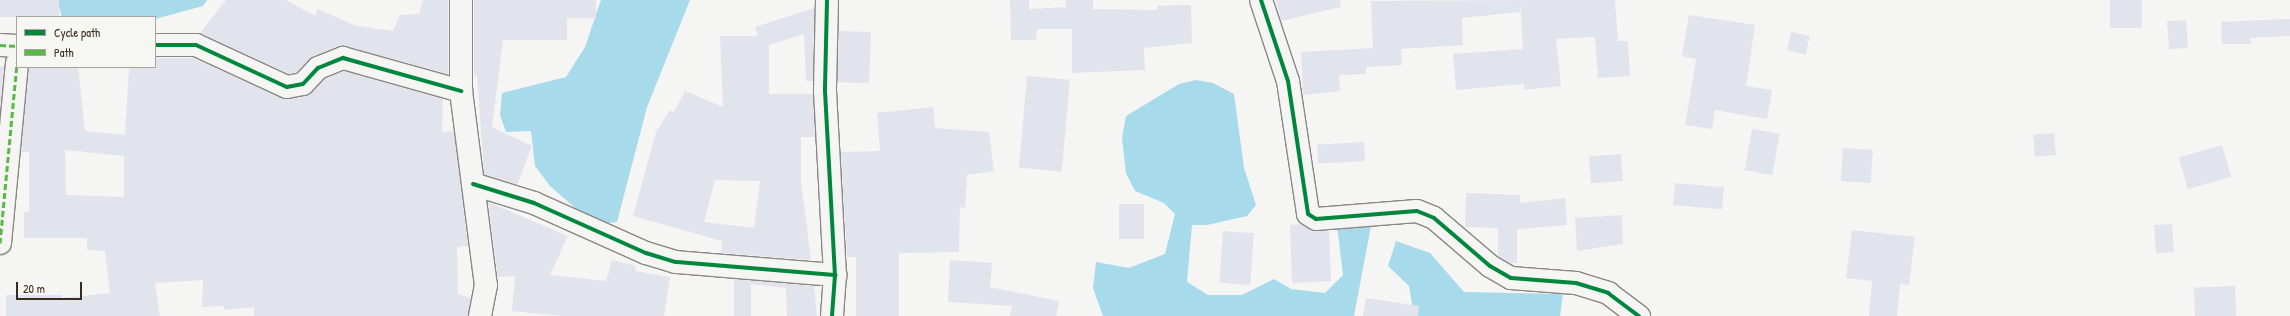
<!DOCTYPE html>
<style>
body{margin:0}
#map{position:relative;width:2290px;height:316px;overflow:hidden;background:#f5f5f3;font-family:"Patrick Hand",sans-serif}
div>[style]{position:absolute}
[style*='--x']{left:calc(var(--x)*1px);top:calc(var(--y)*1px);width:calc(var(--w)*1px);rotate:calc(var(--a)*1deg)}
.water>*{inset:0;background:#a7daeb}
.building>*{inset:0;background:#e1e4ed;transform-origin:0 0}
.roads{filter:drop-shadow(1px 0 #8a8683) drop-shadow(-1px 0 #8a8683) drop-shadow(0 1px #8a8683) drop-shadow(0 -1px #8a8683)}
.minor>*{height:22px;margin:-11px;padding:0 11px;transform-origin:11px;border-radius:11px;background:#f5f5f3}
.tertiary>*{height:22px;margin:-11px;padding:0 11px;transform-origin:11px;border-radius:11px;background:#f5f5f3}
.quiet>*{height:3px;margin-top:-1.5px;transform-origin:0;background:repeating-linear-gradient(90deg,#58b947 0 6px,transparent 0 9px)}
.cycleway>*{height:4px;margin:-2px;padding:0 2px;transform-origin:2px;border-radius:2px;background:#00873e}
span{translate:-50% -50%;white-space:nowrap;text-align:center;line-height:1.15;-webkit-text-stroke:3px #f6f6f2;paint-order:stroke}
.legend{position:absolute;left:16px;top:16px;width:140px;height:52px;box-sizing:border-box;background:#f6f6f2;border:1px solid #aba49d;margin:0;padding:5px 7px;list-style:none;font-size:12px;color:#3b2a1e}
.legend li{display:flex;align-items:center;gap:8px;height:20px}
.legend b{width:20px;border:1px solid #aba49d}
.scale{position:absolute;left:16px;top:282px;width:66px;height:18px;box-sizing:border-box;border:2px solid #3b2a1e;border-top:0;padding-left:5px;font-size:12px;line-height:14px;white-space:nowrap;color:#3b2a1e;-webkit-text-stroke:3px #f6f6f2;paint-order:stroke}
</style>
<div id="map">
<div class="water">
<div style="clip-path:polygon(57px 0,207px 0,203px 6px,155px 19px,62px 17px)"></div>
<div style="clip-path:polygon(601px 0,690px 0,647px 107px,617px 222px,595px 225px,550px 186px,535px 166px,531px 131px,506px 132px,500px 115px,502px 93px,566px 77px,585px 47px)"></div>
<div style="clip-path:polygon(1196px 80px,1213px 83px,1234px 94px,1244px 168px,1256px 205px,1247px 216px,1207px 225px,1192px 225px,1187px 282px,1208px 295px,1242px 295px,1274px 279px,1291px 289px,1325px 293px,1343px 275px,1337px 225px,1371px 226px,1354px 316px,1103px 316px,1093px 288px,1096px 262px,1129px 268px,1165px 254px,1175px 214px,1164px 203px,1135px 191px,1126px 173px,1122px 138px,1126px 116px,1179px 84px)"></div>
<div style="clip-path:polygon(1396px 241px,1430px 253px,1464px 292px,1563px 294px,1560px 316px,1414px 316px,1409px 286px,1388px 266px)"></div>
</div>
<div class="building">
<div style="left:0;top:0;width:59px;height:17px"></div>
<div style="clip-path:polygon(226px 0,286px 0,315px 16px,318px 9px,354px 25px,393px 31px,400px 15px,419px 14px,423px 0,448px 0,448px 74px,346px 46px,313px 56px,297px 72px,289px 74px,200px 33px)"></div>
<div style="clip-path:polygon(474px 0,596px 0,596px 18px,567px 18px,567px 40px,503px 40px,492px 127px,532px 146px,517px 185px,484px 174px,477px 76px,474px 75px)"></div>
<div style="clip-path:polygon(1010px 0,1029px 0,1029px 9px,1066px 7px,1066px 0,1093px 0,1093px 9px,1157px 10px,1157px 6px,1191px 5px,1192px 43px,1144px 48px,1145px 70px,1072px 73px,1072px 29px,1037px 29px,1036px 40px,1011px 40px)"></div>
<div style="clip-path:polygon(1276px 0,1340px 0,1341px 7px,1281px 21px)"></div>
<div style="clip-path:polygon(1520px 0,1615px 0,1618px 41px,1628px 41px,1630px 76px,1598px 78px,1595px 37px,1556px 39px,1561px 86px,1524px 90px,1524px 84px,1456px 90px,1453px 54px,1523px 49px)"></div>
<div style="clip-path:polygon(1520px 0,1520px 12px,1462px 18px,1463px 45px,1401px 49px,1402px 65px,1366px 67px,1366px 74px,1339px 75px,1340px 91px,1303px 95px,1301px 52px,1373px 48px,1371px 1px)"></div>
<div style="left:2110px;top:0;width:32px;height:28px"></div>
<div style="clip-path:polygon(evenodd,814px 8px,813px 81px,806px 81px,804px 34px,769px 45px,769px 94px,813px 94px,815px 137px,801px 137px,801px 181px,811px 260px,721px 253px,722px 241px,633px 216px,656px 132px,670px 110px,674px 112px,685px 91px,723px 107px,720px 36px,758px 36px,755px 27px,814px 8px,715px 180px,760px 181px,754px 228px,704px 222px,715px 180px)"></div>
<div style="clip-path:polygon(1689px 15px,1755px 25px,1746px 86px,1772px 90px,1767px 119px,1715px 110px,1712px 129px,1685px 125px,1696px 59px,1682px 56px)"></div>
<div style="clip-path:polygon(2290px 19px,2290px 36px,2250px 38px,2251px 44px,2222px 44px,2221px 22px)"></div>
<div style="left:2186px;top:20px;width:28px;height:19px;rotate:86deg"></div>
<div style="left:839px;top:31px;width:32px;height:51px;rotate:2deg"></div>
<div style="left:1791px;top:32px;width:19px;height:19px;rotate:12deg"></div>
<div style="clip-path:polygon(evenodd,155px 58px,193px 58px,282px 98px,306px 96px,325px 79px,344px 71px,443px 99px,442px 132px,454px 131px,468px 246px,457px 247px,458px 294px,471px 298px,468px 316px,254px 316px,254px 307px,224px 310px,224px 306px,202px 307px,203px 280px,155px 283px,160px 316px,6px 316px,6px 295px,62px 295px,62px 298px,110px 293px,105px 251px,87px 250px,87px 238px,24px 238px,24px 212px,29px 212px,29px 152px,21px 152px,29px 67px,78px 67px,85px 131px,125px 135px,129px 67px,155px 67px,155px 58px,65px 150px,124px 156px,124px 197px,66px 195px,65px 150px)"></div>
<div style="clip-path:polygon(0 67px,4px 67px,0 110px)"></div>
<div style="left:1027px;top:76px;width:43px;height:92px;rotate:5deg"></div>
<div style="clip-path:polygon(933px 107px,935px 128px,989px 132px,994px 171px,967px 175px,965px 208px,960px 207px,959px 252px,899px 253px,899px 316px,856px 316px,856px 257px,847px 257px,841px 152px,880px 151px,877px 113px)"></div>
<div style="left:1752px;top:129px;width:28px;height:42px;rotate:10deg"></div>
<div style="left:2054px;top:133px;width:22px;height:21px;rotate:85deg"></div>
<div style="left:1364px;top:142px;width:19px;height:47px;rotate:87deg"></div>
<div style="left:2222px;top:145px;width:33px;height:45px;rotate:74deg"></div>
<div style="left:1843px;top:148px;width:30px;height:33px;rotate:4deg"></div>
<div style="left:1621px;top:154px;width:27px;height:32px;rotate:86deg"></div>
<div style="left:1675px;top:183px;width:49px;height:22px;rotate:5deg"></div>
<div style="clip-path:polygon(1466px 193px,1520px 195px,1520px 203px,1565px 198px,1567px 225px,1517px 229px,1517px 263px,1510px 263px,1498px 256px,1498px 228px,1465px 227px)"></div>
<div style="clip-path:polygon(488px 202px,568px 236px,550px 275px,606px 281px,612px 260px,636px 266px,635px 271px,670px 277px,664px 316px,563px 316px,512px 311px,515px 276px,498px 277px)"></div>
<div style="left:1119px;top:204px;width:25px;height:35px"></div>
<div style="clip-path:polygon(1622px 215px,1623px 244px,1577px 251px,1575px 218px)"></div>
<div style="clip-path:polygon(1301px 224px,1317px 231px,1329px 231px,1331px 281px,1292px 283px,1290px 225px)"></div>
<div style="left:2172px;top:224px;width:28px;height:18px;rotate:86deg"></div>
<div style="clip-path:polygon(1852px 230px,1915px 237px,1909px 285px,1900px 284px,1897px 316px,1869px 316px,1872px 281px,1846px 278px)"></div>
<div style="left:1223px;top:231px;width:31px;height:52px;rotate:4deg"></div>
<div style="clip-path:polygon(950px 260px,992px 263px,990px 287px,1059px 301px,1056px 316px,1010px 316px,1012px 306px,948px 302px)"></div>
<div style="clip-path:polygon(734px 279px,814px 286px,817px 316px,787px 316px,786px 288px,751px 284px,751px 316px,734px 316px)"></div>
<div style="left:2235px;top:286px;width:30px;height:41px;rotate:88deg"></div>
<div style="clip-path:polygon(1366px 298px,1419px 306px,1418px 316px,1363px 316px)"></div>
</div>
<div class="roads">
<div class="minor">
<div style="--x:827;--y:0;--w:91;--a:91.3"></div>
<div style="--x:825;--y:91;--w:184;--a:86.9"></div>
<div style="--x:835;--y:275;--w:41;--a:94.2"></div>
<div style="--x:1261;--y:0;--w:85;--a:71.6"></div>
<div style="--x:1288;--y:81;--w:134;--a:81.4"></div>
<div style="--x:1308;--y:214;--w:9;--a:32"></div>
<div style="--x:1316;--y:219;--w:101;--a:-4.5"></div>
<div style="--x:1417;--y:211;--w:18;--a:22"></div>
<div style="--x:1434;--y:218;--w:74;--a:40.6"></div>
<div style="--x:1490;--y:266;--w:24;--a:30"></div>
<div style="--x:1511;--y:278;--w:65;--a:4.4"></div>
<div style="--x:1576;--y:283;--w:34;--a:17"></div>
<div style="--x:1608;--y:293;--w:39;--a:37"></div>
<div style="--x:0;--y:45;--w:17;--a:3"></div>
<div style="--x:155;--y:45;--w:41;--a:0"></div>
<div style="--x:196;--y:45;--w:100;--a:24.8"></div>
<div style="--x:287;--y:87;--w:16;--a:-11"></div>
<div style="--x:303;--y:84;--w:22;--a:-47"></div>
<div style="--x:318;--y:68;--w:27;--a:-22"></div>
<div style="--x:343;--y:58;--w:123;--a:15.6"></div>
<div style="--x:473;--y:184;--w:64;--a:17.3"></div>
<div style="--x:534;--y:203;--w:123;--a:24.1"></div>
<div style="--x:646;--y:253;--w:31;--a:17"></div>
<div style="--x:676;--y:262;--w:160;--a:4.7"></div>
<div style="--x:0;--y:243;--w:181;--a:-84.6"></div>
</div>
<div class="tertiary">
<div style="--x:461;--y:0;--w:91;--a:90"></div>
<div style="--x:461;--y:91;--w:196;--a:82.7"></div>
<div style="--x:486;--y:285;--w:32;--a:101"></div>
</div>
</div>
<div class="quiet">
<div style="--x:0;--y:45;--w:17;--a:3"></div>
<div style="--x:0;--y:243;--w:181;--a:-84.6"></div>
</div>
<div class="cycleway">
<div style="--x:827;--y:0;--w:91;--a:91.3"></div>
<div style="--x:825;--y:91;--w:184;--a:86.9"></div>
<div style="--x:835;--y:275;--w:41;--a:94.2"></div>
<div style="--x:1261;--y:0;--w:85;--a:71.6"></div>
<div style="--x:1288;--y:81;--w:134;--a:81.4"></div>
<div style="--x:1308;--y:214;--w:9;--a:32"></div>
<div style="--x:1316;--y:219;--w:101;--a:-4.5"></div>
<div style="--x:1417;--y:211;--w:18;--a:22"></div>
<div style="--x:1434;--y:218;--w:74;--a:40.6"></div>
<div style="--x:1490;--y:266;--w:24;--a:30"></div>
<div style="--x:1511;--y:278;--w:65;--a:4.4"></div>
<div style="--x:1576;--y:283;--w:34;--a:17"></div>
<div style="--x:1608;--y:293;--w:39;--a:37"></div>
<div style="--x:155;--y:45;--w:41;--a:0"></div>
<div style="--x:196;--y:45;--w:100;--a:24.8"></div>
<div style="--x:287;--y:87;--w:16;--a:-11"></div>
<div style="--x:303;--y:84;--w:22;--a:-47"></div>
<div style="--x:318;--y:68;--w:27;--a:-22"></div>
<div style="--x:343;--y:58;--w:123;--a:15.6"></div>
<div style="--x:473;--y:184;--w:64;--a:17.3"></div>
<div style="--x:534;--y:203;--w:123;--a:24.1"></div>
<div style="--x:646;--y:253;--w:31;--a:17"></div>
<div style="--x:676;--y:262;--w:160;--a:4.7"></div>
</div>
<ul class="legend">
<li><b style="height:5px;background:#00873e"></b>Cycle path</li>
<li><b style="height:5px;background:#58b947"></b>Path</li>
</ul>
<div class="scale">20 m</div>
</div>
